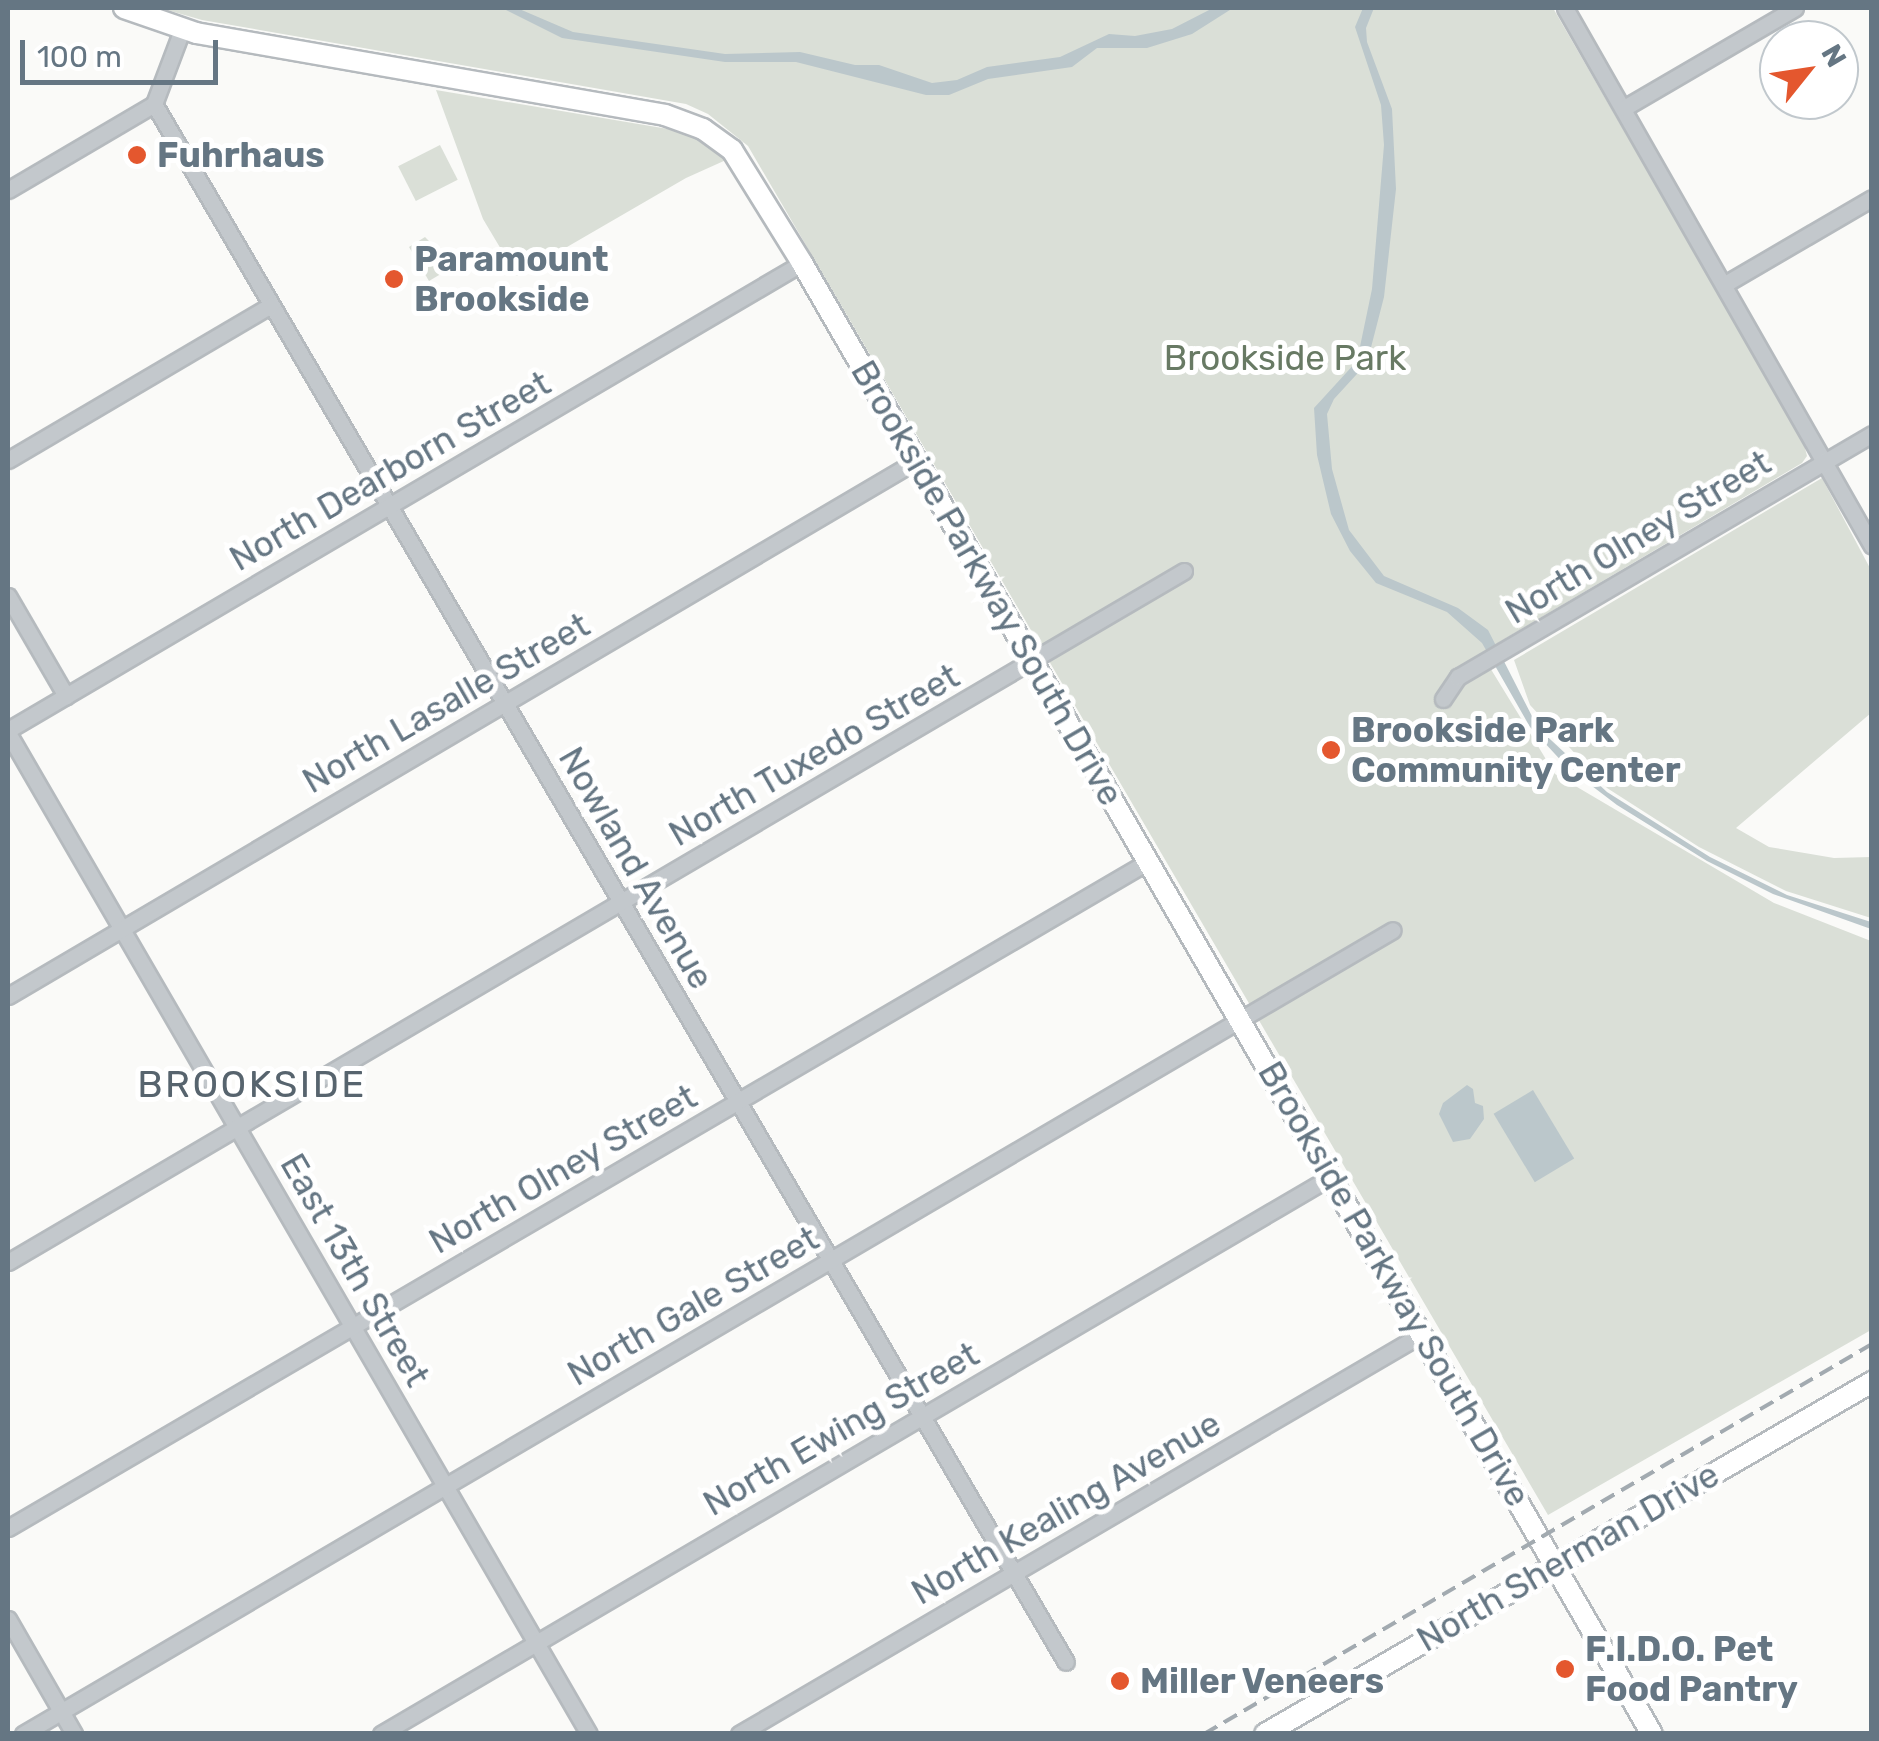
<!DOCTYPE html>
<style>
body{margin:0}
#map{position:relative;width:1879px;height:1741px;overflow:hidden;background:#fafaf8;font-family:Rubik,sans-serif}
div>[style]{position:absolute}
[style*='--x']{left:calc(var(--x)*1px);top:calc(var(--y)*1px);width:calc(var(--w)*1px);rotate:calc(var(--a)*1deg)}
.green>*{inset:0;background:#dadfd7;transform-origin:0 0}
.water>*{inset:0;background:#bbc7cb;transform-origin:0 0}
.roads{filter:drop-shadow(2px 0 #b5babe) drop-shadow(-2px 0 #b5babe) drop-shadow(0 2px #b5babe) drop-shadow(0 -2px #b5babe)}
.minor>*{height:15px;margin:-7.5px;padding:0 7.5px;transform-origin:7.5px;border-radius:7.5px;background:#c3c8cc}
.major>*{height:20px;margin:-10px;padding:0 10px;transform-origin:10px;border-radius:10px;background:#fff}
.rail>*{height:4px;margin-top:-2px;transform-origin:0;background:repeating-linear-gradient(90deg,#a2aab0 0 15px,transparent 0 23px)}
.dots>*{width:28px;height:28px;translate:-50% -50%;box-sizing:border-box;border:5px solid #fff;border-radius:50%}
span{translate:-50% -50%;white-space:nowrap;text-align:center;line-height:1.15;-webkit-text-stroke:10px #fff;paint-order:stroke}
.poi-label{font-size:35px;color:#657683;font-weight:700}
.left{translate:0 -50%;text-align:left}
.park-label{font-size:35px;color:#687a64}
.street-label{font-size:35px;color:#657683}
.neighbourhood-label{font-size:38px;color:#57646e;letter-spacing:2.5px}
.frame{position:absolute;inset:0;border:10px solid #657683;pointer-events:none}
.north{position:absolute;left:1759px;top:20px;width:100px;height:100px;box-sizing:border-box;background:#fff;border:2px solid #c1c8cd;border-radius:50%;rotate:60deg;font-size:28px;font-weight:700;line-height:40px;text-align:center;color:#657683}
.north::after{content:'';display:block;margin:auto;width:35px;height:45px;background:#e4572e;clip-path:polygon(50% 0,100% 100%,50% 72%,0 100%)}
.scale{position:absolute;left:20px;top:40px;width:198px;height:45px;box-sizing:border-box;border:5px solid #657683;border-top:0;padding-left:12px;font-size:30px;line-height:35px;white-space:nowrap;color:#657683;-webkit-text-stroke:8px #fff;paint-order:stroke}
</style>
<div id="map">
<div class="green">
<div style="clip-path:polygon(160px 8px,1553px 8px,1803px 440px,1807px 456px,1802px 463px,1481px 653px,1555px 774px,1774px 903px,1871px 941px,1871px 1330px,1548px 1515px,748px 146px,708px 114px,686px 104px,202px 20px)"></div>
<div style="clip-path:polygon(436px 90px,680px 131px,704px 142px,726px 160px,686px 178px,517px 276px,483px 219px)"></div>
<div style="left:440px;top:145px;width:39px;height:47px;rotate:63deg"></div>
<div style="clip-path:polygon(425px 237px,439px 251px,446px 248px,456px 265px,429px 281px,409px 247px)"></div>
<div style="clip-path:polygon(1822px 478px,1871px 570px,1871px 713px,1736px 828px,1769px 847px,1834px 858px,1871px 857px,1871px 918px,1786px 891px,1699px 847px,1607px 788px,1530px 705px,1514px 660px)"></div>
</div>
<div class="water">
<div style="clip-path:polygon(502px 8px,517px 8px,573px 32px,725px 54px,800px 52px,855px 65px,879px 65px,932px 83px,957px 80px,987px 67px,1060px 57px,1109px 34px,1135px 36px,1172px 29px,1213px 8px,1233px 8px,1192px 34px,1147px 48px,1097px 48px,1072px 67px,988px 79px,949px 95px,926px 95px,796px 62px,725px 62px,562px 38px)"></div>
<div style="clip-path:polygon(1363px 8px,1374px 8px,1366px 28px,1367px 42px,1392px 109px,1396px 189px,1384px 297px,1367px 363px,1334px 399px,1327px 414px,1332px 469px,1349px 530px,1384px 576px,1458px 608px,1488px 630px,1538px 728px,1607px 792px,1710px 857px,1787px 895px,1871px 922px,1871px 929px,1773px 894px,1707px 861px,1617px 805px,1567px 767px,1530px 727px,1482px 643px,1447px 612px,1376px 583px,1350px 551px,1331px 514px,1317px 455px,1314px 408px,1357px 361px,1372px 289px,1384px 145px,1381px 105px,1355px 27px)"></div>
<div style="clip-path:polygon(1467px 1085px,1473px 1089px,1475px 1103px,1483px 1106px,1484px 1119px,1470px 1139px,1453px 1142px,1439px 1114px,1443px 1103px)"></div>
<div style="left:1533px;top:1090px;width:80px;height:46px;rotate:59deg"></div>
</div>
<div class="roads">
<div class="minor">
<div style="--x:1565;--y:8;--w:619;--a:60.29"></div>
<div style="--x:154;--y:104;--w:1805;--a:59.66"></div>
<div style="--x:1624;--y:108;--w:198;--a:-30.3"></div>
<div style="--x:8;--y:190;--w:169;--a:-30.5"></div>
<div style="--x:154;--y:104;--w:79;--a:-69.3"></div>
<div style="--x:1725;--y:284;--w:170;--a:-30.3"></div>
<div style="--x:8;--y:460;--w:305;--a:-30.5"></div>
<div style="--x:8;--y:596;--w:116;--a:59.9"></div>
<div style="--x:1443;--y:699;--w:27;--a:-56"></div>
<div style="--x:1458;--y:677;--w:480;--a:-30.4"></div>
<div style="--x:8;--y:730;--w:921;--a:-30.46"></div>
<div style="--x:8;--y:733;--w:1157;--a:59.87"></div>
<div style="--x:8;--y:996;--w:1054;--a:-30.51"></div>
<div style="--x:8;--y:1262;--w:1364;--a:-30.44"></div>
<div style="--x:8;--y:1528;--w:1322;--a:-30.31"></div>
<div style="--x:8;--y:1619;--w:133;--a:60.1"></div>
<div style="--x:23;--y:1734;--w:1588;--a:-30.41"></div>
<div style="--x:381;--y:1734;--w:1103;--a:-30.4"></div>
<div style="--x:739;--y:1734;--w:792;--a:-30.36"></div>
</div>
<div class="major">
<div style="--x:124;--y:8;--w:76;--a:19.1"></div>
<div style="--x:196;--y:33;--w:476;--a:9.9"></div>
<div style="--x:665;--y:115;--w:40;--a:20.2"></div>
<div style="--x:703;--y:129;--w:36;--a:36"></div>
<div style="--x:732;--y:150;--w:133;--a:58.2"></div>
<div style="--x:802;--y:263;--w:1699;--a:59.98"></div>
<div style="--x:1265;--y:1734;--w:702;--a:-30.11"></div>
</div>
</div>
<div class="rail">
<div style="--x:1204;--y:1734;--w:774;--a:-30.28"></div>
</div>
<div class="dots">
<div style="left:137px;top:155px;background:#e4572e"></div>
<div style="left:394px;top:279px;background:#e4572e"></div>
<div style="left:1331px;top:750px;background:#e4572e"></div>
<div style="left:1565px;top:1669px;background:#e4572e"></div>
<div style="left:1120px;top:1681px;background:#e4572e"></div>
</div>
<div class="poi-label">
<span class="left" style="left:157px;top:155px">Fuhrhaus</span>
<span class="left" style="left:414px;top:279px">Paramount<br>Brookside</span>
<span class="left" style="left:1351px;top:750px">Brookside Park<br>Community Center</span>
<span class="left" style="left:1585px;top:1669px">F.I.D.O. Pet<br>Food Pantry</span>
<span class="left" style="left:1140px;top:1681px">Miller Veneers</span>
</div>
<div class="park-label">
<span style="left:1285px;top:358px">Brookside Park</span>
</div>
<div class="street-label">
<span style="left:390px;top:471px;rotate:-30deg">North Dearborn Street</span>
<span style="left:1638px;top:537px;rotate:-31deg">North Olney Street</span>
<span style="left:987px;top:583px;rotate:60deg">Brookside Parkway South Drive</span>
<span style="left:446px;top:703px;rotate:-30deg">North Lasalle Street</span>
<span style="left:814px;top:755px;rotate:-30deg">North Tuxedo Street</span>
<span style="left:636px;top:868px;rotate:60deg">Nowland Avenue</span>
<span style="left:563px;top:1169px;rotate:-30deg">North Olney Street</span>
<span style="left:355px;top:1270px;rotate:60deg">East 13th Street</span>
<span style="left:1394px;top:1284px;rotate:60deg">Brookside Parkway South Drive</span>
<span style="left:693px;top:1306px;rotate:-30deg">North Gale Street</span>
<span style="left:841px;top:1429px;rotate:-30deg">North Ewing Street</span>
<span style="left:1066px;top:1508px;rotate:-30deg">North Kealing Avenue</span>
<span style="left:1568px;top:1557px;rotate:-30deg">North Sherman Drive</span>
</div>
<div class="neighbourhood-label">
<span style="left:252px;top:1085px">BROOKSIDE</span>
</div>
<div class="frame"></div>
<div class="north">N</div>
<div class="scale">100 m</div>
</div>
